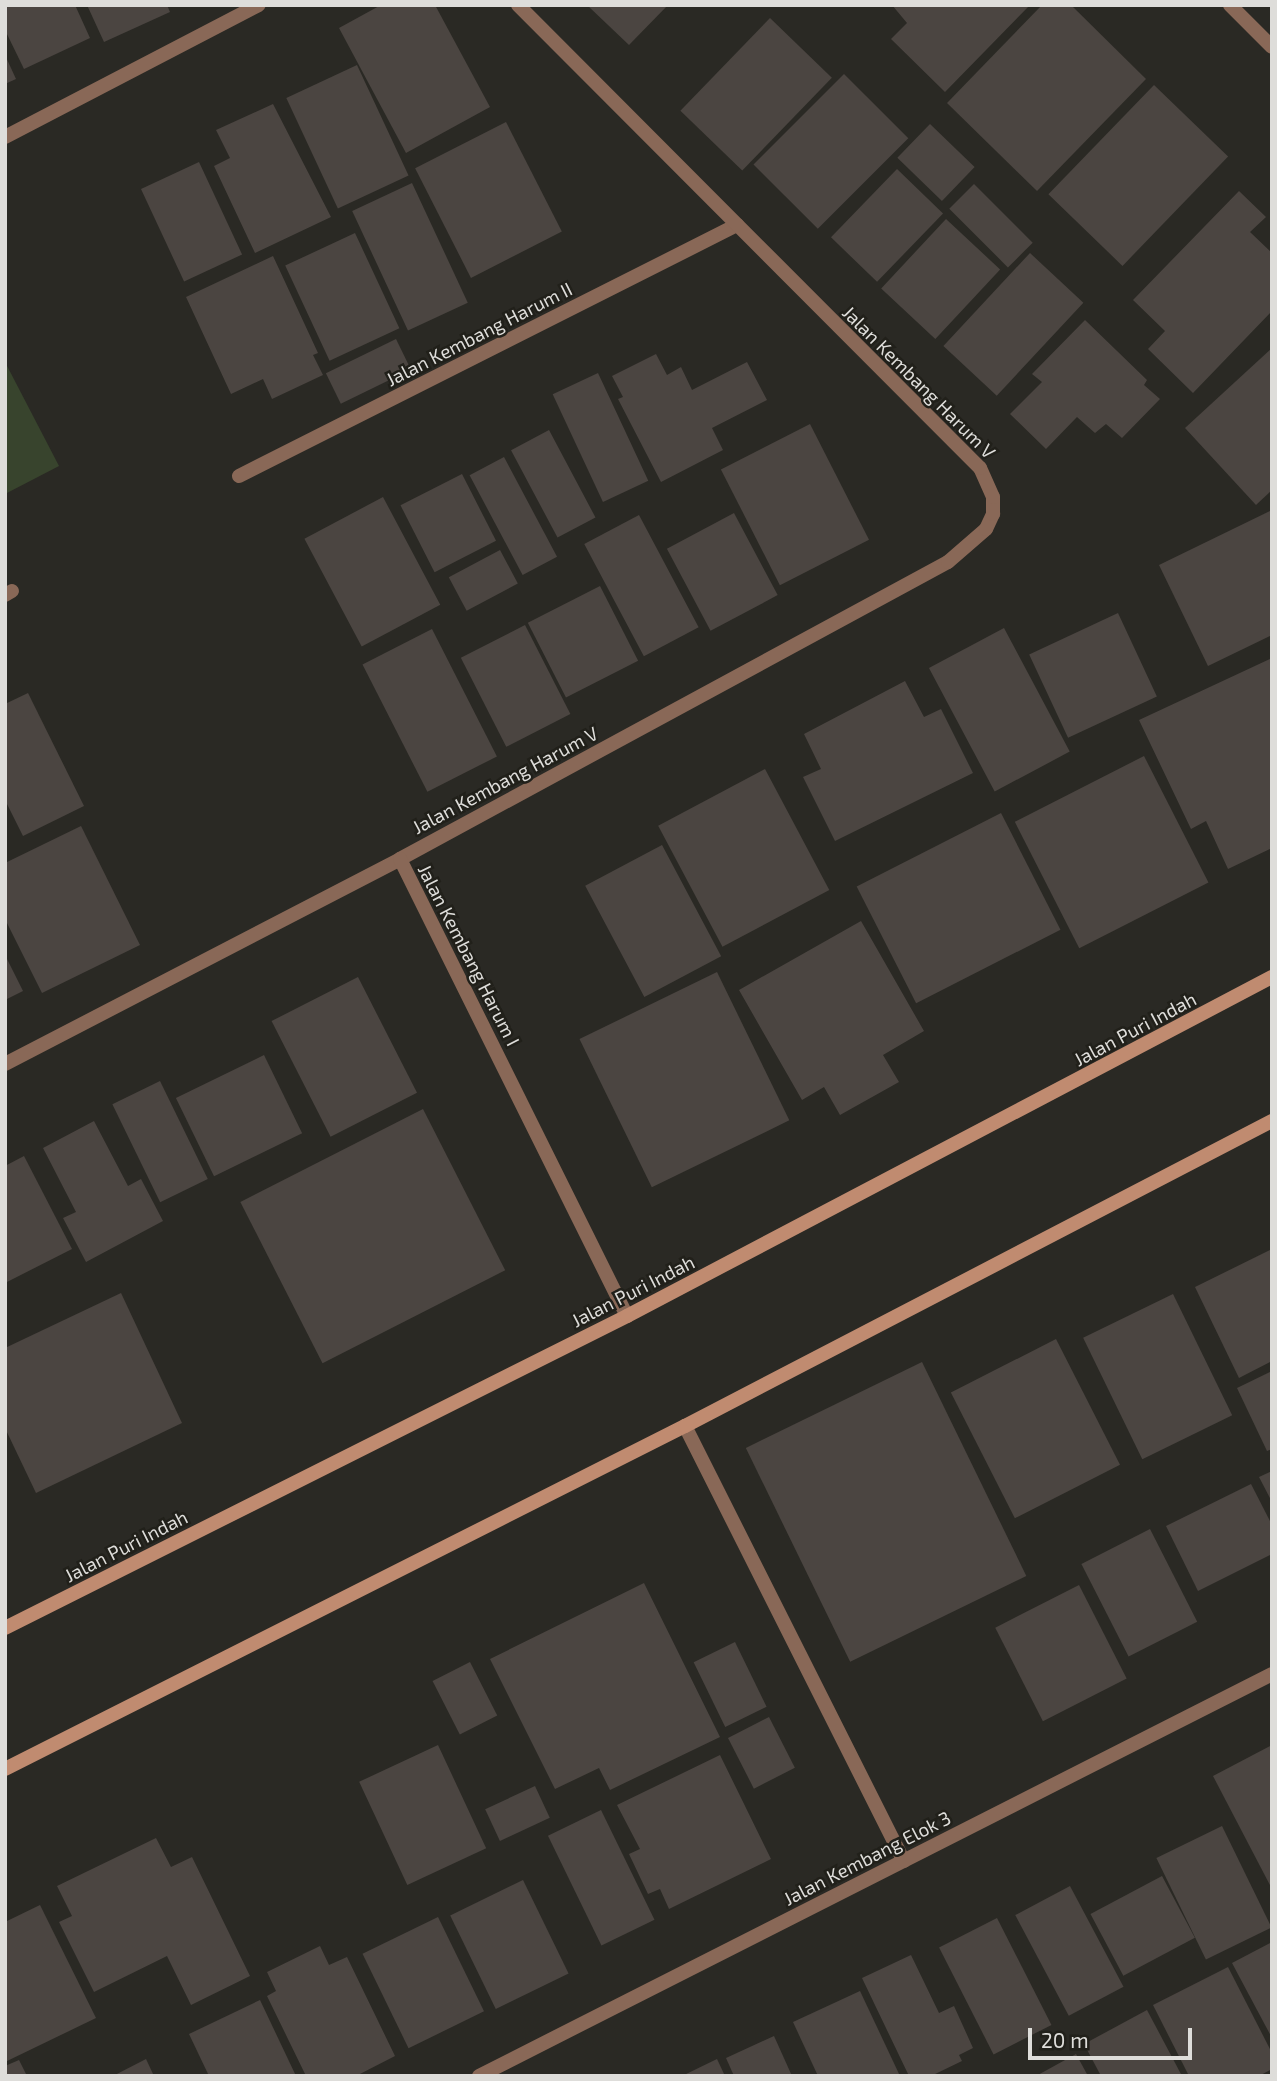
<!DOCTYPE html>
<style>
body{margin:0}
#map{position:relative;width:1277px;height:2081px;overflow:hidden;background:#2a2924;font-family:"Exo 2",sans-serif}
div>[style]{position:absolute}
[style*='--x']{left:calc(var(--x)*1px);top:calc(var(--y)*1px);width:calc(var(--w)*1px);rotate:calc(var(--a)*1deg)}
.green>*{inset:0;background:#38442d}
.building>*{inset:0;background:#4b4541;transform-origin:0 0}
.minor>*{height:14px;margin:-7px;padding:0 7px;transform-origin:7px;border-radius:7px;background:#896857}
.secondary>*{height:14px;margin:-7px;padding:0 7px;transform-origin:7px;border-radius:7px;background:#c08b70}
span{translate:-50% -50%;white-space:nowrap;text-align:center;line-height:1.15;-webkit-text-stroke:5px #21201a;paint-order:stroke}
.street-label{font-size:19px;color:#deddda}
.frame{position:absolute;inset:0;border:7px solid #deddda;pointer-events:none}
.scale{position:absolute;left:1028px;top:2028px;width:164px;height:32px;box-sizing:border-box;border:4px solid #deddda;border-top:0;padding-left:9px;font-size:21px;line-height:24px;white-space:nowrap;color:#deddda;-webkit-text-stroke:5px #21201a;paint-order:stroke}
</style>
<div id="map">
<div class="green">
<div style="clip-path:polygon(5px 362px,59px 466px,5px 494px)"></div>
</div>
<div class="building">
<div style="clip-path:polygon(5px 5px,75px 5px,90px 38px,24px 69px,5px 30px)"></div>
<div style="clip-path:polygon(87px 5px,167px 5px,170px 12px,104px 42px)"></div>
<div style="clip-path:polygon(381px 5px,435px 5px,490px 107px,406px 153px,339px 28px)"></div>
<div style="clip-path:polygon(587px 5px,668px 5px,629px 45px)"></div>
<div style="clip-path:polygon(892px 5px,1030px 5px,945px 92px,891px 39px,907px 23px)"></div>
<div style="clip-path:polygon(1042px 5px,1071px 5px,1146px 79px,1037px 191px,947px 103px)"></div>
<div style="left:770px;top:18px;width:86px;height:129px;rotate:44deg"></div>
<div style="clip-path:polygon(5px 55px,16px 79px,5px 84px)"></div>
<div style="left:357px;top:65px;width:122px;height:78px;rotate:65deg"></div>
<div style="left:844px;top:74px;width:91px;height:128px;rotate:45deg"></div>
<div style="left:1154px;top:85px;width:103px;height:152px;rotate:44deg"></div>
<div style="clip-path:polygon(273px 104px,331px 217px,255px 253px,214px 166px,230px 158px,216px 130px)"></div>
<div style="left:506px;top:122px;width:123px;height:102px;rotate:63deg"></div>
<div style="left:930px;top:124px;width:62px;height:47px;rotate:44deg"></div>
<div style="left:199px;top:162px;width:102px;height:64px;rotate:65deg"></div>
<div style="left:897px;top:169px;width:64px;height:95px;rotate:44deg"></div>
<div style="left:412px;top:183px;width:132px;height:66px;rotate:65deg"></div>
<div style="left:974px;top:184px;width:83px;height:35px;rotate:45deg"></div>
<div style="clip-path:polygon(1239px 191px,1266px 217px,1250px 232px,1272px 253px,1272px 311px,1193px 393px,1148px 349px,1165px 331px,1133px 300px)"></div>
<div style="left:946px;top:219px;width:74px;height:95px;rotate:43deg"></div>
<div style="left:355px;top:233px;width:105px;height:77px;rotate:65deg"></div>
<div style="left:1030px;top:253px;width:73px;height:127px;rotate:43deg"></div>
<div style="clip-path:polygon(273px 256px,318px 353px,313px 355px,323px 375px,272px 399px,263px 379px,231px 394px,186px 297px)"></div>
<div style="clip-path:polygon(1085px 320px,1147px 380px,1144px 385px,1160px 399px,1122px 438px,1106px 424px,1095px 433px,1077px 417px,1046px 449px,1010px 414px,1042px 382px,1032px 374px)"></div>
<div style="left:396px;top:339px;width:34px;height:78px;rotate:64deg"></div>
<div style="clip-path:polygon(1272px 348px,1272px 490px,1256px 505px,1185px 428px)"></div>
<div style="clip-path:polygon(656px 354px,667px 375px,681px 367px,692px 390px,747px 362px,767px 400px,712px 428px,723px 450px,661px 482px,618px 399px,623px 397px,612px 376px)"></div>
<div style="left:598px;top:373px;width:119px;height:50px;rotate:65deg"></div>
<div style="left:810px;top:424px;width:130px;height:100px;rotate:63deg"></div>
<div style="left:549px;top:430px;width:99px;height:43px;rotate:62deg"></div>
<div style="left:504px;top:457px;width:113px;height:39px;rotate:62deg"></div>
<div style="left:462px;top:474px;width:75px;height:69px;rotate:63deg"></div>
<div style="left:383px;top:497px;width:122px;height:89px;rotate:62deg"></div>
<div style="clip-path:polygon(1272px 510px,1272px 635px,1208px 666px,1159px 565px)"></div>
<div style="left:734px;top:513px;width:93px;height:76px;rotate:62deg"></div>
<div style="left:639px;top:515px;width:127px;height:62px;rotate:62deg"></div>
<div style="left:500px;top:550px;width:38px;height:58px;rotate:62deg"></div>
<div style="left:600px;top:586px;width:84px;height:81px;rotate:63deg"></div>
<div style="left:1118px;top:613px;width:92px;height:98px;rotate:65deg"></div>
<div style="left:525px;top:625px;width:100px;height:72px;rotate:63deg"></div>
<div style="left:1004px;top:628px;width:140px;height:85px;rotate:62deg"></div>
<div style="left:432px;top:629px;width:143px;height:78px;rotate:63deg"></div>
<div style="clip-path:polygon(1272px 658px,1272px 848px,1228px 869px,1206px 821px,1191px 829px,1139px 720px)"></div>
<div style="clip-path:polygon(905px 681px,924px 717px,941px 709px,973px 773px,835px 841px,803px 777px,821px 769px,804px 734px)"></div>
<div style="clip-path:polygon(28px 693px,84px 806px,23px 836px,5px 800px,5px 704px)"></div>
<div style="left:1144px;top:756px;width:142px;height:145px;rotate:63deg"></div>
<div style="left:765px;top:769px;width:137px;height:121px;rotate:62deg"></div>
<div style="left:1001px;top:813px;width:131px;height:162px;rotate:63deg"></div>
<div style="clip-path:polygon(81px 826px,140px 945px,42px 993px,5px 919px,5px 863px)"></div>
<div style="left:662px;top:845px;width:126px;height:87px;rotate:62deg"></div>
<div style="clip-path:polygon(861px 921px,924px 1031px,883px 1055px,899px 1082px,840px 1115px,824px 1087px,802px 1100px,739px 990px)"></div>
<div style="clip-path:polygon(5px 955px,23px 991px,5px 1000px)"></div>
<div style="left:717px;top:972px;width:165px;height:153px;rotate:64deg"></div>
<div style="left:358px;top:977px;width:130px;height:97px;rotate:63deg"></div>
<div style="left:264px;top:1055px;width:87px;height:98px;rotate:64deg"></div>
<div style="left:160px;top:1081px;width:109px;height:53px;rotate:64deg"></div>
<div style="left:423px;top:1109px;width:181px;height:205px;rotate:63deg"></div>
<div style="clip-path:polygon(94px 1121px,128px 1186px,141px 1179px,163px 1221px,86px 1262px,63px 1218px,76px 1212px,43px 1148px)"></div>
<div style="clip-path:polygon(24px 1156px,72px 1249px,5px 1283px,5px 1166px)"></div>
<div style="clip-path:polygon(1272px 1249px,1272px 1361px,1239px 1378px,1195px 1287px)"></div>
<div style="clip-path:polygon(121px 1293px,182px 1423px,36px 1493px,5px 1428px,5px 1348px)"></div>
<div style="left:1173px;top:1294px;width:135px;height:100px;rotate:64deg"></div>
<div style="left:1056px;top:1339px;width:141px;height:118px;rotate:63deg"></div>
<div style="left:922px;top:1362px;width:238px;height:196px;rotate:64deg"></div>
<div style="clip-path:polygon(1272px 1371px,1272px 1449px,1267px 1451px,1237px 1388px)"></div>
<div style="clip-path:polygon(1272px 1471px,1272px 1502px,1259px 1477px)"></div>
<div style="clip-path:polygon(1251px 1484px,1272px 1525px,1272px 1554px,1198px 1591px,1166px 1526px)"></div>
<div style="left:1150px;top:1529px;width:104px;height:77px;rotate:63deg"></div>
<div style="clip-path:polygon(644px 1583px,720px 1737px,610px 1790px,599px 1768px,555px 1789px,490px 1659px)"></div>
<div style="left:1079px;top:1585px;width:105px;height:94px;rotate:63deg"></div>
<div style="left:735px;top:1642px;width:72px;height:46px;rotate:64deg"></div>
<div style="left:470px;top:1662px;width:60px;height:42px;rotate:63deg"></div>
<div style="left:769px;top:1717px;width:57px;height:46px;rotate:63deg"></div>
<div style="left:438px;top:1745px;width:114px;height:87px;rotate:65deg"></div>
<div style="clip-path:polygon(1272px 1745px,1272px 1889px,1213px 1776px)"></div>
<div style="clip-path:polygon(720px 1755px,771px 1859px,669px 1909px,660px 1889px,648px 1894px,629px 1854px,640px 1849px,617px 1805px)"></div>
<div style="left:535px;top:1786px;width:35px;height:55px;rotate:65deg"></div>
<div style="left:601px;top:1810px;width:122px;height:59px;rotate:64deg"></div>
<div style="left:1222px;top:1826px;width:113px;height:73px;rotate:64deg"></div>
<div style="clip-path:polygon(156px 1838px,171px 1867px,192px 1857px,250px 1976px,191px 2005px,167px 1956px,94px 1992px,59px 1922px,72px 1916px,57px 1886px)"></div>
<div style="left:1162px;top:1876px;width:70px;height:81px;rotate:62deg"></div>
<div style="left:523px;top:1880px;width:104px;height:81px;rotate:64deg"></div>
<div style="left:1070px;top:1886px;width:114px;height:62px;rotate:62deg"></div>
<div style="clip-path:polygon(40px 1905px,96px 2018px,5px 2062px,5px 1922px)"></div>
<div style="left:438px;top:1917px;width:105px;height:84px;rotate:64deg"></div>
<div style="left:997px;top:1918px;width:120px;height:65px;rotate:63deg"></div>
<div style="clip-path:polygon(1272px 1942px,1272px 2038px,1232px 1963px)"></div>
<div style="clip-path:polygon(320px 1946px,329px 1965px,347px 1957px,395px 2056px,356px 2076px,306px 2076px,267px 1996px,276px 1991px,267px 1972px)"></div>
<div style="clip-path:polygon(911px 1955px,939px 2013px,954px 2006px,973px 2048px,959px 2055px,962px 2061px,931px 2076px,909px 2076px,862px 1978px)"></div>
<div style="clip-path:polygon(1228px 1967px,1272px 2053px,1272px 2069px,1259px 2076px,1189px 2076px,1153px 2005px)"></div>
<div style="clip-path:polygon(860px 1991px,900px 2076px,818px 2076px,793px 2022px)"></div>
<div style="clip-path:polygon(260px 2000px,296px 2076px,209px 2076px,189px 2034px)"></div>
<div style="clip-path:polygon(1147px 2010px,1182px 2076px,1101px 2076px,1084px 2044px)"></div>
<div style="clip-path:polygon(774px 2036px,792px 2076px,734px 2076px,726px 2058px)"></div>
<div style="clip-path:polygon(1076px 2054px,1088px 2076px,1036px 2076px)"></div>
<div style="clip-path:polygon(146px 2059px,154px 2076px,113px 2076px)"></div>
<div style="clip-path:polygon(717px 2059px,725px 2076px,682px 2076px)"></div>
<div style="clip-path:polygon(19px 2060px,27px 2076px,5px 2076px,5px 2066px)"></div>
</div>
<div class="minor">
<div style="--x:1230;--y:5;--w:59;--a:45"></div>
<div style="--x:5;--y:137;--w:286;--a:-27.5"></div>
<div style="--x:239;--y:476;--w:558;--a:-26.75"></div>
<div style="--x:5;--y:595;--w:8;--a:-30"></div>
<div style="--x:400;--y:859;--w:623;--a:-28.46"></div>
<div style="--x:948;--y:562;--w:50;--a:-41"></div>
<div style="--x:986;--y:529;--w:17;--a:-65"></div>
<div style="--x:993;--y:514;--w:17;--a:-90"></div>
<div style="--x:993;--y:497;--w:32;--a:-114"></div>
<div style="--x:980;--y:468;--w:654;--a:-134.94"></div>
<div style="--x:5;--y:1064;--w:445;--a:-27.4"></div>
<div style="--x:400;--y:859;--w:510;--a:63.59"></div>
<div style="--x:685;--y:1426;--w:487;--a:63.3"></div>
<div style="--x:479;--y:2076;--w:889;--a:-26.88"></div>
</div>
<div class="secondary">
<div style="--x:5;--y:1628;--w:696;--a:-26.64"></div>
<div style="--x:627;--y:1316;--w:729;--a:-27.73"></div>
<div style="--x:5;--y:1769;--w:762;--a:-26.77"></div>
<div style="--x:685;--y:1426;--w:662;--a:-27.46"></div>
</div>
<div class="street-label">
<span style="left:479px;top:334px;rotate:-27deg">Jalan Kembang Harum II</span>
<span style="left:919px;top:382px;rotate:45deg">Jalan Kembang Harum V</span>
<span style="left:505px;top:780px;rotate:-28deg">Jalan Kembang Harum V</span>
<span style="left:469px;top:955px;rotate:63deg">Jalan Kembang Harum I</span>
<span style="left:1135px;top:1029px;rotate:-28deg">Jalan Puri Indah</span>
<span style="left:633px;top:1291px;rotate:-27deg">Jalan Puri Indah</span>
<span style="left:126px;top:1546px;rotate:-27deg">Jalan Puri Indah</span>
<span style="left:867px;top:1858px;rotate:-27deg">Jalan Kembang Elok 3</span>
</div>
<div class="frame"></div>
<div class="scale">20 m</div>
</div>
